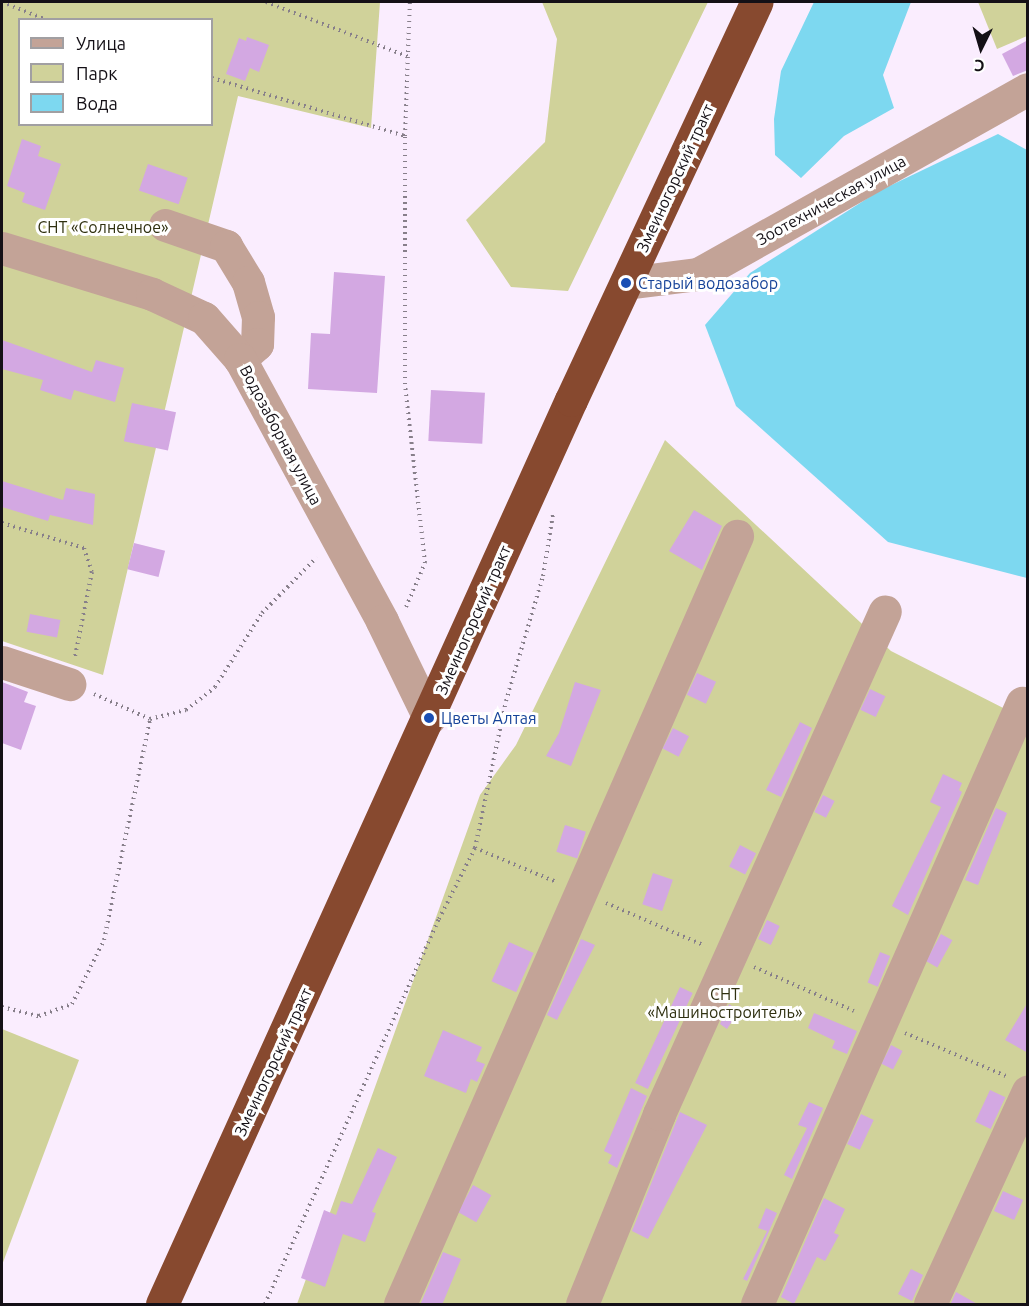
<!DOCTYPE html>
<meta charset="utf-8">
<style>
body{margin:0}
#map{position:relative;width:1029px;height:1306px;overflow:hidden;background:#faedfe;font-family:Ubuntu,sans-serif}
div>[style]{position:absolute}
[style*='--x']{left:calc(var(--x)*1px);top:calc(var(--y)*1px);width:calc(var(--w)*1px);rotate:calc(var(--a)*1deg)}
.green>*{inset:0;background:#d0d29a}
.water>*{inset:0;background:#7dd8f0}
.building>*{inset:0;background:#d3a8e2;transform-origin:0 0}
.path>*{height:4px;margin-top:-2px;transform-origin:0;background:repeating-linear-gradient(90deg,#877f8a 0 1.5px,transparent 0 6px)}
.minor>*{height:33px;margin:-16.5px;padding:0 16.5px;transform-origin:16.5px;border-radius:16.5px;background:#c3a397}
.highway>*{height:33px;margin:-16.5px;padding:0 16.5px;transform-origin:16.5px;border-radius:16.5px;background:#87492f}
.dots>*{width:16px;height:16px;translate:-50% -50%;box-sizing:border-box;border:3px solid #fff;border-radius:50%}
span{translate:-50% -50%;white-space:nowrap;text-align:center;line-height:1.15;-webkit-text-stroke:6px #fff;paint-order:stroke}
.street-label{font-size:16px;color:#141016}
.park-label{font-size:16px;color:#2f3010}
.transit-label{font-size:16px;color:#164399}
.left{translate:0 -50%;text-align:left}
.frame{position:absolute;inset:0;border:3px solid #141016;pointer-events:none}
.legend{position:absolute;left:18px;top:18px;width:195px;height:108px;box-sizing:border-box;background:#fff;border:2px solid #a19fa2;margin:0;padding:8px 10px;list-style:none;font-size:18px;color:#141016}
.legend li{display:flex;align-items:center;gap:12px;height:30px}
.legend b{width:30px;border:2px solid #a19fa2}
.north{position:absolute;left:951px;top:18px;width:60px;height:60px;-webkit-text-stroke:4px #fff;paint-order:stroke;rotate:185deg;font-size:16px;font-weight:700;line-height:24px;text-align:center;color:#141016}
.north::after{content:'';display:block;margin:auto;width:21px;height:27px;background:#141016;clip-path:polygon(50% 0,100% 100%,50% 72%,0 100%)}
</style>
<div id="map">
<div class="green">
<div style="clip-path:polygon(evenodd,2px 2px,380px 2px,371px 128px,238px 96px,103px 675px,2px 641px,2px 2px,20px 20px,212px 20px,212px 124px,20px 124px,20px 20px)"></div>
<div style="clip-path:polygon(542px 2px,708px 2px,568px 291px,511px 287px,466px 220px,545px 142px,557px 39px)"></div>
<div style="clip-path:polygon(978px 2px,1027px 2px,1027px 36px,997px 49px)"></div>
<div style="clip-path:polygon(665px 440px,891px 651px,1027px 720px,1027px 1304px,297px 1304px,480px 795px,516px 745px)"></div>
<div style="clip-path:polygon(2px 1029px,79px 1060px,2px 1265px)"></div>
</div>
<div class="water">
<div style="clip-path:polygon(814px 2px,911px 2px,883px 75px,894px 108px,844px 136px,801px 178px,775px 155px,774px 119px,781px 71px)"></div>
<div style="clip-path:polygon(998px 134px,1027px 150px,1027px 578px,888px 542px,736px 406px,705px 325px,750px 273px,879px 191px)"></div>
</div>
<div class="building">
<div style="clip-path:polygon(247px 37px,269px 45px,259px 72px,250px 68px,245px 81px,226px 74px,239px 38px,246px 41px)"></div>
<div style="clip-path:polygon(1028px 40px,1028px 70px,1013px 76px,1002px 54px)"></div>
<div style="clip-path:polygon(22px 139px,41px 146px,38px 156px,61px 164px,45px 210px,22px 202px,25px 193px,7px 186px)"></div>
<div style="left:148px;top:164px;width:42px;height:28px;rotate:19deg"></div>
<div style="clip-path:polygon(334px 272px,385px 276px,377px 393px,308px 389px,311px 333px,330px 334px)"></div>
<div style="clip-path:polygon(2px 340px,92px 372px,96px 360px,124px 368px,115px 402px,74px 390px,71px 400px,40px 390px,43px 380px,2px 369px)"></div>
<div style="left:431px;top:390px;width:54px;height:51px;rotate:3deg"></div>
<div style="left:132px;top:403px;width:45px;height:39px;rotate:12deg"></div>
<div style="clip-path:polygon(2px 481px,63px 500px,66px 488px,95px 494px,93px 525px,50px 515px,48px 521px,2px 507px)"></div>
<div style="clip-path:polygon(694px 510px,722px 526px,702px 570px,669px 551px)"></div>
<div style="left:134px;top:543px;width:32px;height:27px;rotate:14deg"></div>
<div style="left:30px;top:614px;width:31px;height:18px;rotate:11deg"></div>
<div style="left:697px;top:673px;width:21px;height:24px;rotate:25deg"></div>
<div style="clip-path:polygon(2px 682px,28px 692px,24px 702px,36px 706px,21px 750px,2px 743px)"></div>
<div style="clip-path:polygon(575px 682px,601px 690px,571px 766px,546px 756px,559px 733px)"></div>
<div style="left:870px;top:689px;width:17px;height:23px;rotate:25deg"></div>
<div style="clip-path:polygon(800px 722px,812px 728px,781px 797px,766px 790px)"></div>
<div style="left:673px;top:728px;width:18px;height:23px;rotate:27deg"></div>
<div style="clip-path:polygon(943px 774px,962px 783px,959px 790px,962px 792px,908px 915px,892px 906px,941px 807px,930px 802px)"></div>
<div style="left:823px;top:795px;width:13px;height:19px;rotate:27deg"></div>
<div style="clip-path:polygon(996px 808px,1007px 813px,978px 885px,965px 880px)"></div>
<div style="left:565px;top:825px;width:22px;height:28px;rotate:18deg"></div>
<div style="left:740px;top:845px;width:18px;height:24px;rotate:27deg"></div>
<div style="left:653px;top:873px;width:21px;height:33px;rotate:19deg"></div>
<div style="left:767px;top:920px;width:14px;height:21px;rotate:25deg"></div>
<div style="left:941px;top:934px;width:13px;height:31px;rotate:29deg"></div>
<div style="clip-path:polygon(581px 939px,595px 945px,557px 1020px,547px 1015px)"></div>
<div style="left:509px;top:942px;width:27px;height:43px;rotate:24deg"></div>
<div style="left:880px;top:952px;width:11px;height:33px;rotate:22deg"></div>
<div style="left:680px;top:987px;width:14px;height:106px;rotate:25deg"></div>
<div style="clip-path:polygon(1028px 1002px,1028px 1053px,1005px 1040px)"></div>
<div style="clip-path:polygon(729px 1004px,739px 1011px,727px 1029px,720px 1024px)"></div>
<div style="clip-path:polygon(814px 1013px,857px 1031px,847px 1054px,832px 1048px,835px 1041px,808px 1028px)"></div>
<div style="clip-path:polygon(443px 1030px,482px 1047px,476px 1061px,485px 1064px,477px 1082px,471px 1079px,466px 1093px,424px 1076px)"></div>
<div style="left:891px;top:1045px;width:13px;height:21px;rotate:27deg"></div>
<div style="clip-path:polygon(631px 1088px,647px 1096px,617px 1168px,608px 1163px,612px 1155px,604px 1151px)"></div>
<div style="left:990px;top:1090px;width:17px;height:35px;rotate:25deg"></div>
<div style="clip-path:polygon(809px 1102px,823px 1108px,792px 1179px,784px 1175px,807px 1128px,798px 1125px)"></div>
<div style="clip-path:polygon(680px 1112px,707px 1125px,648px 1239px,632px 1231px)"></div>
<div style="left:861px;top:1114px;width:14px;height:33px;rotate:25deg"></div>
<div style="clip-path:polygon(378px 1148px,397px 1157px,372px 1212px,376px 1213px,365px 1242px,343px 1234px,325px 1287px,301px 1278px,324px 1210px,336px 1215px,341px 1201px,352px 1204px)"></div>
<div style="left:473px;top:1185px;width:21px;height:31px;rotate:29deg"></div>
<div style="left:1003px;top:1191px;width:22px;height:22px;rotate:24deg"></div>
<div style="clip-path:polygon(824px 1198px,845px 1209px,834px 1233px,839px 1235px,825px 1261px,817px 1257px,794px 1304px,781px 1297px)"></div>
<div style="clip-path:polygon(766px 1208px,777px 1213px,747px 1281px,743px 1279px,767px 1231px,758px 1228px)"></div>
<div style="clip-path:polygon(443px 1252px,461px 1259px,447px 1293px,442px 1305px,420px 1305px)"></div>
<div style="clip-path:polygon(911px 1269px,923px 1275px,912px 1301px,898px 1294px)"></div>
<div style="clip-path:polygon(956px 1292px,979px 1305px,950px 1305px)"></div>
</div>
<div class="path">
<div style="--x:2;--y:2;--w:48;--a:21.8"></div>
<div style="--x:266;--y:2;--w:153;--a:21"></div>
<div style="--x:212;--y:78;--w:202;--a:16.7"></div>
<div style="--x:2;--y:523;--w:86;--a:17"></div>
<div style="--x:84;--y:548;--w:25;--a:72"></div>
<div style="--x:92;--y:572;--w:86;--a:101.4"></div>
<div style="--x:406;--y:607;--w:48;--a:-66.6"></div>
<div style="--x:425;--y:563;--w:180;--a:-96.4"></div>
<div style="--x:405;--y:384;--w:248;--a:-90"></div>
<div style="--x:405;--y:136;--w:134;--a:-87.9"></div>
<div style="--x:94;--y:694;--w:61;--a:24.1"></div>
<div style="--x:150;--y:719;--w:37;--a:-14"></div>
<div style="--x:186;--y:710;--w:37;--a:-38"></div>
<div style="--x:215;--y:687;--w:88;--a:-57.6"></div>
<div style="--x:262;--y:613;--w:78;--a:-45.5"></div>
<div style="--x:475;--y:848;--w:86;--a:22.7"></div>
<div style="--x:606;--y:903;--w:106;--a:23.4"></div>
<div style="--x:754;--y:967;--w:109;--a:23.7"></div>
<div style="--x:2;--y:1007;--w:38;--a:14"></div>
<div style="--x:39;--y:1016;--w:35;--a:-20"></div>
<div style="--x:72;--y:1004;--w:72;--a:-63.4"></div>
<div style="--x:104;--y:940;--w:226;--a:-78.2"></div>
<div style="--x:905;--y:1033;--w:110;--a:23.1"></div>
<div style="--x:265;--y:1304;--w:422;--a:-65.7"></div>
<div style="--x:439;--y:919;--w:80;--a:-63.1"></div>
<div style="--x:475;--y:848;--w:150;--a:-78.1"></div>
<div style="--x:506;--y:701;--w:130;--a:-73.5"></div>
<div style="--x:543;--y:576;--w:63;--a:-80.8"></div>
</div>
<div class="minor">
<div style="--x:165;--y:225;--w:65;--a:19"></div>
<div style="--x:226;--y:246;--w:42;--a:58.6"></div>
<div style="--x:248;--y:282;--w:36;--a:74"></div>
<div style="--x:258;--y:317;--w:27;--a:92"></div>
<div style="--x:257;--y:344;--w:23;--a:139"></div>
<div style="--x:2;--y:248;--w:157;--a:17"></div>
<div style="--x:152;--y:294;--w:57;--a:24.8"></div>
<div style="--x:204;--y:318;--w:55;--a:48.7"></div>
<div style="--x:240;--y:359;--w:298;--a:61.5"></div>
<div style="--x:382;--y:621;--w:108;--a:64.1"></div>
<div style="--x:626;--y:283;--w:73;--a:-7.1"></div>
<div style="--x:698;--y:274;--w:378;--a:-29.3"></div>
<div style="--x:2;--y:662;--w:71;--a:18.2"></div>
<div style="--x:400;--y:1304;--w:839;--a:-66.31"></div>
<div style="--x:582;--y:1304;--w:205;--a:-67.9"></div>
<div style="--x:659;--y:1114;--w:551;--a:-65.81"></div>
<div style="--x:757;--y:1304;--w:657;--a:-66.21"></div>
<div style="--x:930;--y:1304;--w:234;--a:-65.3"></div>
</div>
<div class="highway">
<div style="--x:162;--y:1304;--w:992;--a:-65.66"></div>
<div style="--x:571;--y:400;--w:439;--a:-65"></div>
</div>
<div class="dots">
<div style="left:626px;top:283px;background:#1a4fb4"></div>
<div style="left:429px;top:718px;background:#1a4fb4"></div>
</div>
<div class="street-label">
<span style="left:675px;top:178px;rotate:-65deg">Змеиногорский тракт</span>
<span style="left:831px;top:200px;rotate:-29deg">Зоотехническая улица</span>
<span style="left:281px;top:435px;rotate:62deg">Водозаборная улица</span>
<span style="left:473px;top:620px;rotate:-66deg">Змеиногорский тракт</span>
<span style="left:273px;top:1062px;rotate:-65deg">Змеиногорский тракт</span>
</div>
<div class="park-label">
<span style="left:103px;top:227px">СНТ «Солнечное»</span>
<span style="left:725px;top:1003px">СНТ<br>«Машиностроитель»</span>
</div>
<div class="transit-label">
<span class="left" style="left:638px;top:283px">Старый водозабор</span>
<span class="left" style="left:441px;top:718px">Цветы Алтая</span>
</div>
<div class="frame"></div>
<ul class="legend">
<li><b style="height:8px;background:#c3a397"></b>Улица</li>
<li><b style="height:16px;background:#d0d29a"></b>Парк</li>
<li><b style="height:16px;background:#7dd8f0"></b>Вода</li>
</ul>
<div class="north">С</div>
</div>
